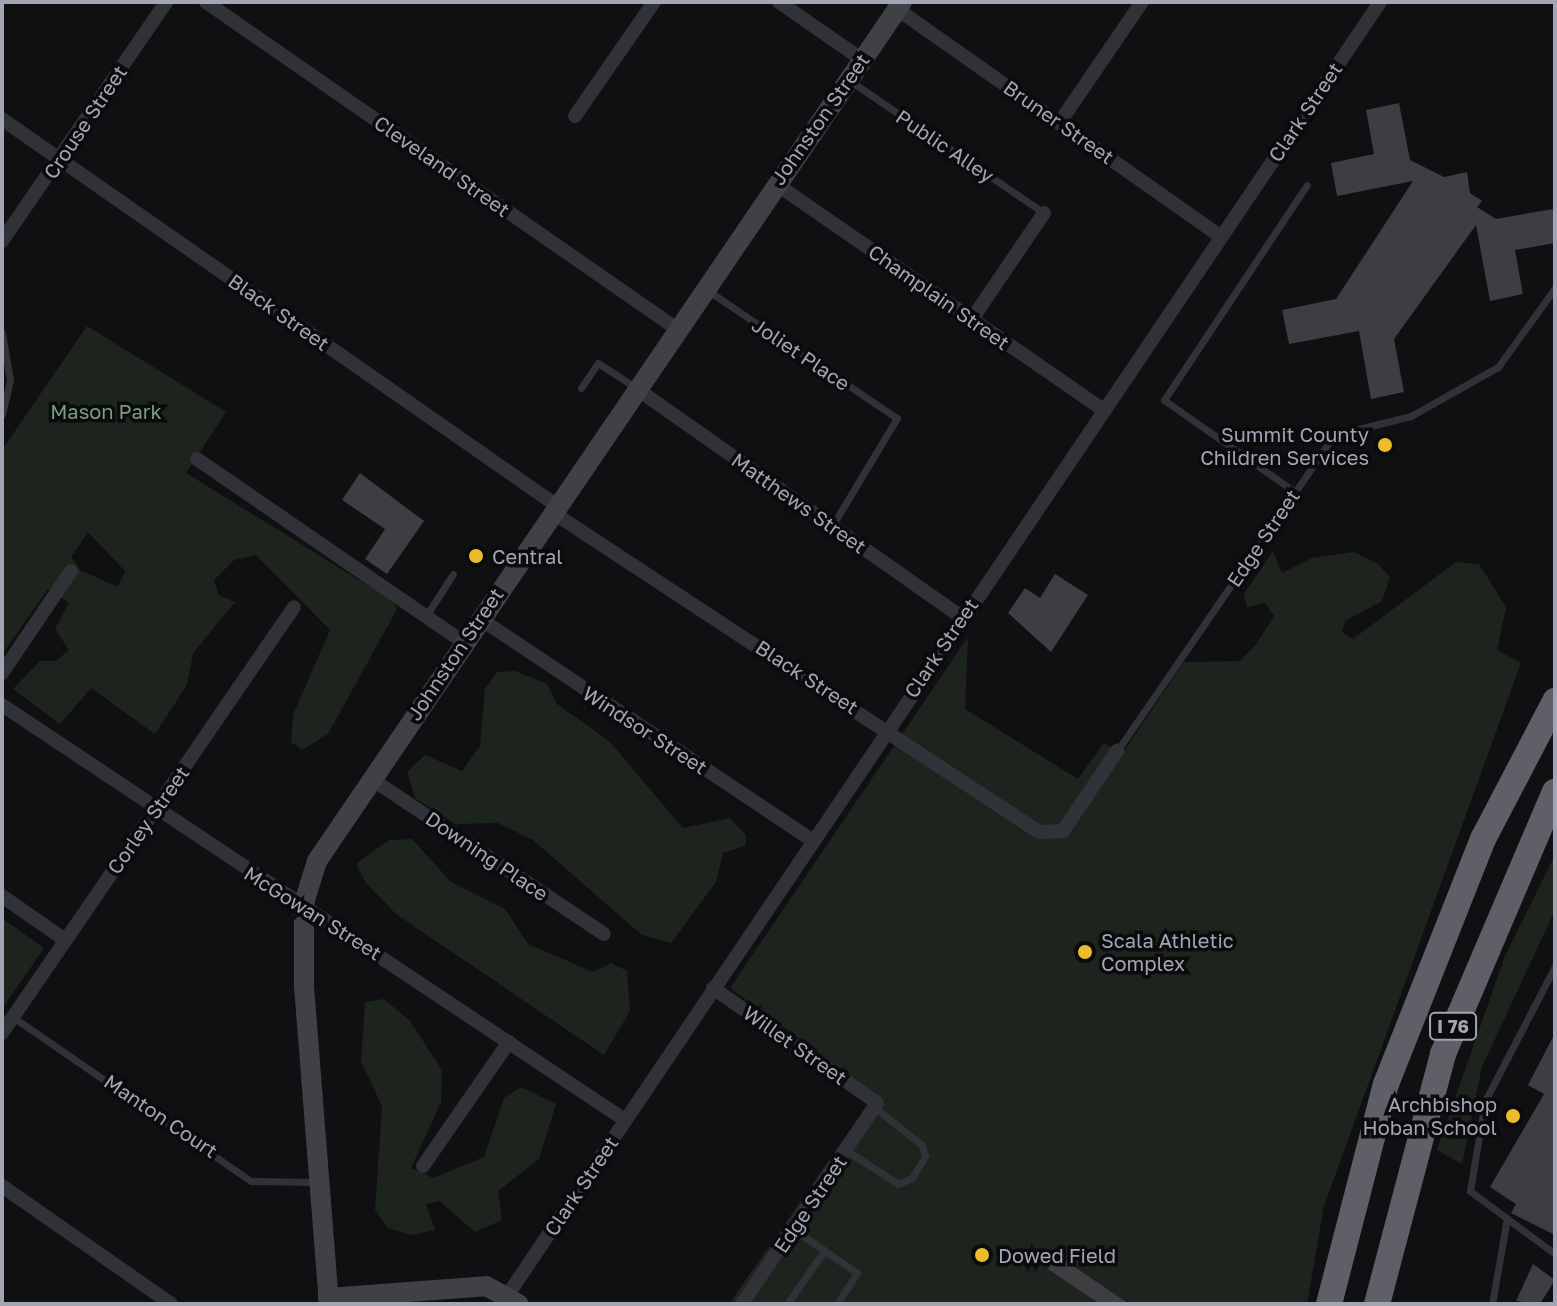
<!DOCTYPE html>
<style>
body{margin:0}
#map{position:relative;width:1557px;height:1306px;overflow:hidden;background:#101012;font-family:"Golos Text",sans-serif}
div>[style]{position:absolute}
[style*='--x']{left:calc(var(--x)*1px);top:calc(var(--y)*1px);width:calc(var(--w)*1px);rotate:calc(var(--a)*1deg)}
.green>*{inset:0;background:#1d241e}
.building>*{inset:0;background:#3d3d42}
.lane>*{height:7px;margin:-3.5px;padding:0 3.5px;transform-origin:3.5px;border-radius:3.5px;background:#313237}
.street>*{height:14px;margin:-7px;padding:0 7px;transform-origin:7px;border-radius:7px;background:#313237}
.secondary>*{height:20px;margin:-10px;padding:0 10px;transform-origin:10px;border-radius:10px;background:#404146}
.highway>*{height:26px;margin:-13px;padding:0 13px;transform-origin:13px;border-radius:13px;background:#5e5f67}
.dots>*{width:22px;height:22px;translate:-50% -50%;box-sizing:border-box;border:4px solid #0b0b0d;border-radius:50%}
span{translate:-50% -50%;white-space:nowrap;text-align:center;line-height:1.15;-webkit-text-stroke:7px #0b0b0d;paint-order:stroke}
.shield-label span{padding:2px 6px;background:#0b0b0d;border:2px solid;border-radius:6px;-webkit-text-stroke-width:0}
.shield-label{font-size:18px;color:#a2a6b2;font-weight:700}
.street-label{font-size:20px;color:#a2a6b2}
.park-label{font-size:20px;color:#799d7e}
.poi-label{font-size:20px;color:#a2a6b2}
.right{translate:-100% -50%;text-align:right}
.left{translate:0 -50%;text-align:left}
.frame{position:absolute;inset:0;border:4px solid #a2a6b2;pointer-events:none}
</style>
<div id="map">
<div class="green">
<div style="clip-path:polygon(evenodd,87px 326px,226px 412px,186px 473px,393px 601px,397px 609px,328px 734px,302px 750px,291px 742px,293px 715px,330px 630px,256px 555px,234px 560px,214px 580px,219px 595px,235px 602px,193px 653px,187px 685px,155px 734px,91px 688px,60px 724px,13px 689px,40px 661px,56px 661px,69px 650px,55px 629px,69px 603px,48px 589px,2px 654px,2px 450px,87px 326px,88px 532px,125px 571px,118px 587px,80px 570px,71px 557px,88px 532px)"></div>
<div style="clip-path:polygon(1273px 551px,1282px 573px,1312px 558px,1354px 552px,1378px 564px,1390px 577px,1382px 601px,1345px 621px,1342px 632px,1353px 639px,1456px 562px,1479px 564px,1506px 607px,1497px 650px,1521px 663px,1324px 1206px,1307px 1304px,729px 1304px,875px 1094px,730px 988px,968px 637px,965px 709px,1078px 779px,1104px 743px,1122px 754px,1184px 662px,1240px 661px,1257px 643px,1274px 616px,1265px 603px,1247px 607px,1244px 594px)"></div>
<div style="clip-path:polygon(515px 671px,547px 684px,557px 704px,609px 741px,683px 828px,730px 818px,746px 835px,745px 846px,723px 853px,716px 882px,671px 943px,642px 935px,533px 840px,498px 823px,455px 824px,415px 798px,407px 772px,425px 755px,462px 771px,480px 746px,485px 689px,497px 672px)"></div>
<div style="clip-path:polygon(412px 839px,451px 882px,505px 909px,528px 944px,593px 972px,611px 963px,627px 971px,630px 1011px,604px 1055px,396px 914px,366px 883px,356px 864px,389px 840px)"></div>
<div style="clip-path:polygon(1555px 855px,1555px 910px,1482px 1067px,1462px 1164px,1437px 1150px,1505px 956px)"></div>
<div style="clip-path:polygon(2px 918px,44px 948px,2px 1009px)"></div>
<div style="clip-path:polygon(384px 999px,410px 1021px,442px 1070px,441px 1102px,411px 1168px,433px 1178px,484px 1157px,504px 1098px,521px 1087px,556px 1104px,539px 1159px,498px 1191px,502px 1220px,475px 1232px,439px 1201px,426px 1204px,435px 1230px,411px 1235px,388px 1228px,375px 1210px,382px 1106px,361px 1061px,365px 1002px)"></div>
</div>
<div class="building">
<div style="clip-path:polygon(1399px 103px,1410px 160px,1444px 177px,1467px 172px,1470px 193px,1482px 201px,1477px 207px,1496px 219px,1553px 209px,1555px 243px,1515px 250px,1523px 294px,1490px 301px,1476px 225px,1394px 339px,1404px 392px,1371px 399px,1359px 331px,1289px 344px,1282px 310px,1336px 299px,1413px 181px,1337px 196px,1331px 163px,1374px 154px,1366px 110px)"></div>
<div style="clip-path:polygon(360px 473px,424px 521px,387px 574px,365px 559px,385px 529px,342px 500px)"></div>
<div style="clip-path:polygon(1055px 574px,1088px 595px,1051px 652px,1008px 613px,1025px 588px,1040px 598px)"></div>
<div style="clip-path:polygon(1555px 1033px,1555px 1235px,1511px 1213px,1516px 1204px,1490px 1187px,1544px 1094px,1528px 1085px)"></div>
<div style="clip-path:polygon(1057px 1255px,1129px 1304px,1100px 1304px,1048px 1269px)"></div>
<div style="clip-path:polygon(1533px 1264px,1555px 1280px,1540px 1304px,1516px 1301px)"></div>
</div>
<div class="lane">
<div style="--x:849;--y:80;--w:236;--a:34.3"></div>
<div style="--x:707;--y:290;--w:229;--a:34"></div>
<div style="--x:897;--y:418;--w:126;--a:121"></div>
<div style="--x:2;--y:333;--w:48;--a:80.3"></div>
<div style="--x:10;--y:380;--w:35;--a:103"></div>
<div style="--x:581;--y:388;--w:30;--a:-56"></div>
<div style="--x:598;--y:363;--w:44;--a:33"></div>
<div style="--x:1295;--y:492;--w:160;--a:-144.9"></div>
<div style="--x:1164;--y:400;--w:258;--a:-56.4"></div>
<div style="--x:426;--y:616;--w:50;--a:-57.3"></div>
<div style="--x:1117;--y:751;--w:383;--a:-55.5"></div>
<div style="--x:1334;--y:435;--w:79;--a:-13.9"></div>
<div style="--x:1411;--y:416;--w:100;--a:-29.4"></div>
<div style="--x:1498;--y:367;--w:97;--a:-54.2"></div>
<div style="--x:1555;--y:966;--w:152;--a:117.4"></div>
<div style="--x:1485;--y:1101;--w:91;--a:99.5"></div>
<div style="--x:1470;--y:1191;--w:106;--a:36.5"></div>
<div style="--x:13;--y:1017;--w:289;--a:34.6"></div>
<div style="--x:251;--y:1181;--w:65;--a:0.9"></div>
<div style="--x:846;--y:1150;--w:62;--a:33.2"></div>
<div style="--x:898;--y:1184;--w:15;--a:-23"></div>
<div style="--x:912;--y:1178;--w:26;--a:-59"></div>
<div style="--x:925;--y:1156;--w:11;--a:-105"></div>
<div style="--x:922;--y:1145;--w:61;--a:-141.6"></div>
<div style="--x:793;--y:1229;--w:78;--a:34.5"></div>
<div style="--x:857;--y:1273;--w:37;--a:123"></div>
<div style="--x:787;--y:1304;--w:65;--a:-55.1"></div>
<div style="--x:1492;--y:1304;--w:87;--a:-80.1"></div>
</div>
<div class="street">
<div style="--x:206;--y:2;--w:573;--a:34.77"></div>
<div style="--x:779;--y:2;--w:100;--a:34.8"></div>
<div style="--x:897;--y:9;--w:396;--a:35.1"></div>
<div style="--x:575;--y:116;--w:139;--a:-55.3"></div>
<div style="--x:2;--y:119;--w:675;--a:34.87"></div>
<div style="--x:1060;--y:122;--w:145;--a:-55.7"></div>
<div style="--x:776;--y:184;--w:397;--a:34.6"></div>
<div style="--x:2;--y:241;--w:290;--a:-55.5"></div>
<div style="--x:972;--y:319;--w:128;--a:-55.8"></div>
<div style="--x:637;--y:389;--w:397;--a:35.1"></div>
<div style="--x:197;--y:459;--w:323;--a:34.5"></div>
<div style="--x:552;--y:512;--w:583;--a:33.31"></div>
<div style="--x:1039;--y:832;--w:24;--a:-2"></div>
<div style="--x:1063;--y:831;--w:97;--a:-56"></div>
<div style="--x:479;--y:618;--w:399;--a:33.7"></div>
<div style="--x:2;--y:673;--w:123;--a:-55.9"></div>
<div style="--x:2;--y:705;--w:749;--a:33.67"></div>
<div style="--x:370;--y:778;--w:281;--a:33.7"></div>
<div style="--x:2;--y:896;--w:77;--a:34.9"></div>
<div style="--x:713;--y:988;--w:200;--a:35"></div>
<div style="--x:877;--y:1103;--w:242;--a:123.9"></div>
<div style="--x:2;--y:1033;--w:516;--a:-55.57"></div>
<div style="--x:423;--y:1166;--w:151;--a:-55.3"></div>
<div style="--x:2;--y:1186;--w:206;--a:34.9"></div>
<div style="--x:507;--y:1296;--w:1561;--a:-55.99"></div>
</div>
<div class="secondary">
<div style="--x:328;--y:1298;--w:158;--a:-4.3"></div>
<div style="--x:486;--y:1286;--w:37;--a:29"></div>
<div style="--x:329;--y:1304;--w:319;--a:-94.5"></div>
<div style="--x:304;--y:986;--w:83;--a:-90"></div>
<div style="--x:304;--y:903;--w:44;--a:-72.8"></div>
<div style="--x:317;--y:861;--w:1039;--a:-55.74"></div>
</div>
<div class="highway">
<div style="--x:1329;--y:1304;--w:227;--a:-75.5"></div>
<div style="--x:1386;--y:1084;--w:264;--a:-68.4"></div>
<div style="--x:1483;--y:839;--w:156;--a:-62.4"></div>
<div style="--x:1377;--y:1304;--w:259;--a:-75.2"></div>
<div style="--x:1443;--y:1054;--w:285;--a:-66.9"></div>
</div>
<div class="dots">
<div style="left:1385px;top:445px;background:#edbc2d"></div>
<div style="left:476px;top:556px;background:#edbc2d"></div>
<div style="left:1085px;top:952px;background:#edbc2d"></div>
<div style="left:1513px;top:1116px;background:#edbc2d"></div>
<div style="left:982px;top:1255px;background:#edbc2d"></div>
</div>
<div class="shield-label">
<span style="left:1453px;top:1026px">I 76</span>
</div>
<div class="street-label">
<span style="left:1305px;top:112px;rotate:-56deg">Clark Street</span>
<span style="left:820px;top:119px;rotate:-55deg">Johnston Street</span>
<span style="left:85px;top:122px;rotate:-56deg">Crouse Street</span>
<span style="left:1059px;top:122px;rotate:35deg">Bruner Street</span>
<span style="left:945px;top:146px;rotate:34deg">Public Alley</span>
<span style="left:442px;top:166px;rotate:35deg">Cleveland Street</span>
<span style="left:939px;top:297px;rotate:35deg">Champlain Street</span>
<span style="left:279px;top:312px;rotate:35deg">Black Street</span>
<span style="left:801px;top:354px;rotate:34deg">Joliet Place</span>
<span style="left:799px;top:503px;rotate:35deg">Matthews Street</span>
<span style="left:1263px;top:538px;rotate:-56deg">Edge Street</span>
<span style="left:941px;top:648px;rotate:-56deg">Clark Street</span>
<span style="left:455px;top:654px;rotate:-56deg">Johnston Street</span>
<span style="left:807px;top:677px;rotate:33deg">Black Street</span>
<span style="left:645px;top:730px;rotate:33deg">Windsor Street</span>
<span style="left:148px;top:820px;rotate:-55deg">Corley Street</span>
<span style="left:487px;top:856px;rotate:34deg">Downing Place</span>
<span style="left:313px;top:913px;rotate:32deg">McGowan Street</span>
<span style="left:795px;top:1045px;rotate:35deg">Willet Street</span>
<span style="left:161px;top:1116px;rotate:34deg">Manton Court</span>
<span style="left:581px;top:1186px;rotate:-56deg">Clark Street</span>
<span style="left:810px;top:1204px;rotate:-56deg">Edge Street</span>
</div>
<div class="park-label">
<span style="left:106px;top:411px">Mason Park</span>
</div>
<div class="poi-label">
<span class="right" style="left:1369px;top:446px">Summit County<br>Children Services</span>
<span class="left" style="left:492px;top:556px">Central</span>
<span class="left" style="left:1101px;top:952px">Scala Athletic<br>Complex</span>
<span class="right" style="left:1497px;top:1116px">Archbishop<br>Hoban School</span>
<span class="left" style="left:998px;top:1255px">Dowed Field</span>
</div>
<div class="frame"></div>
</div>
